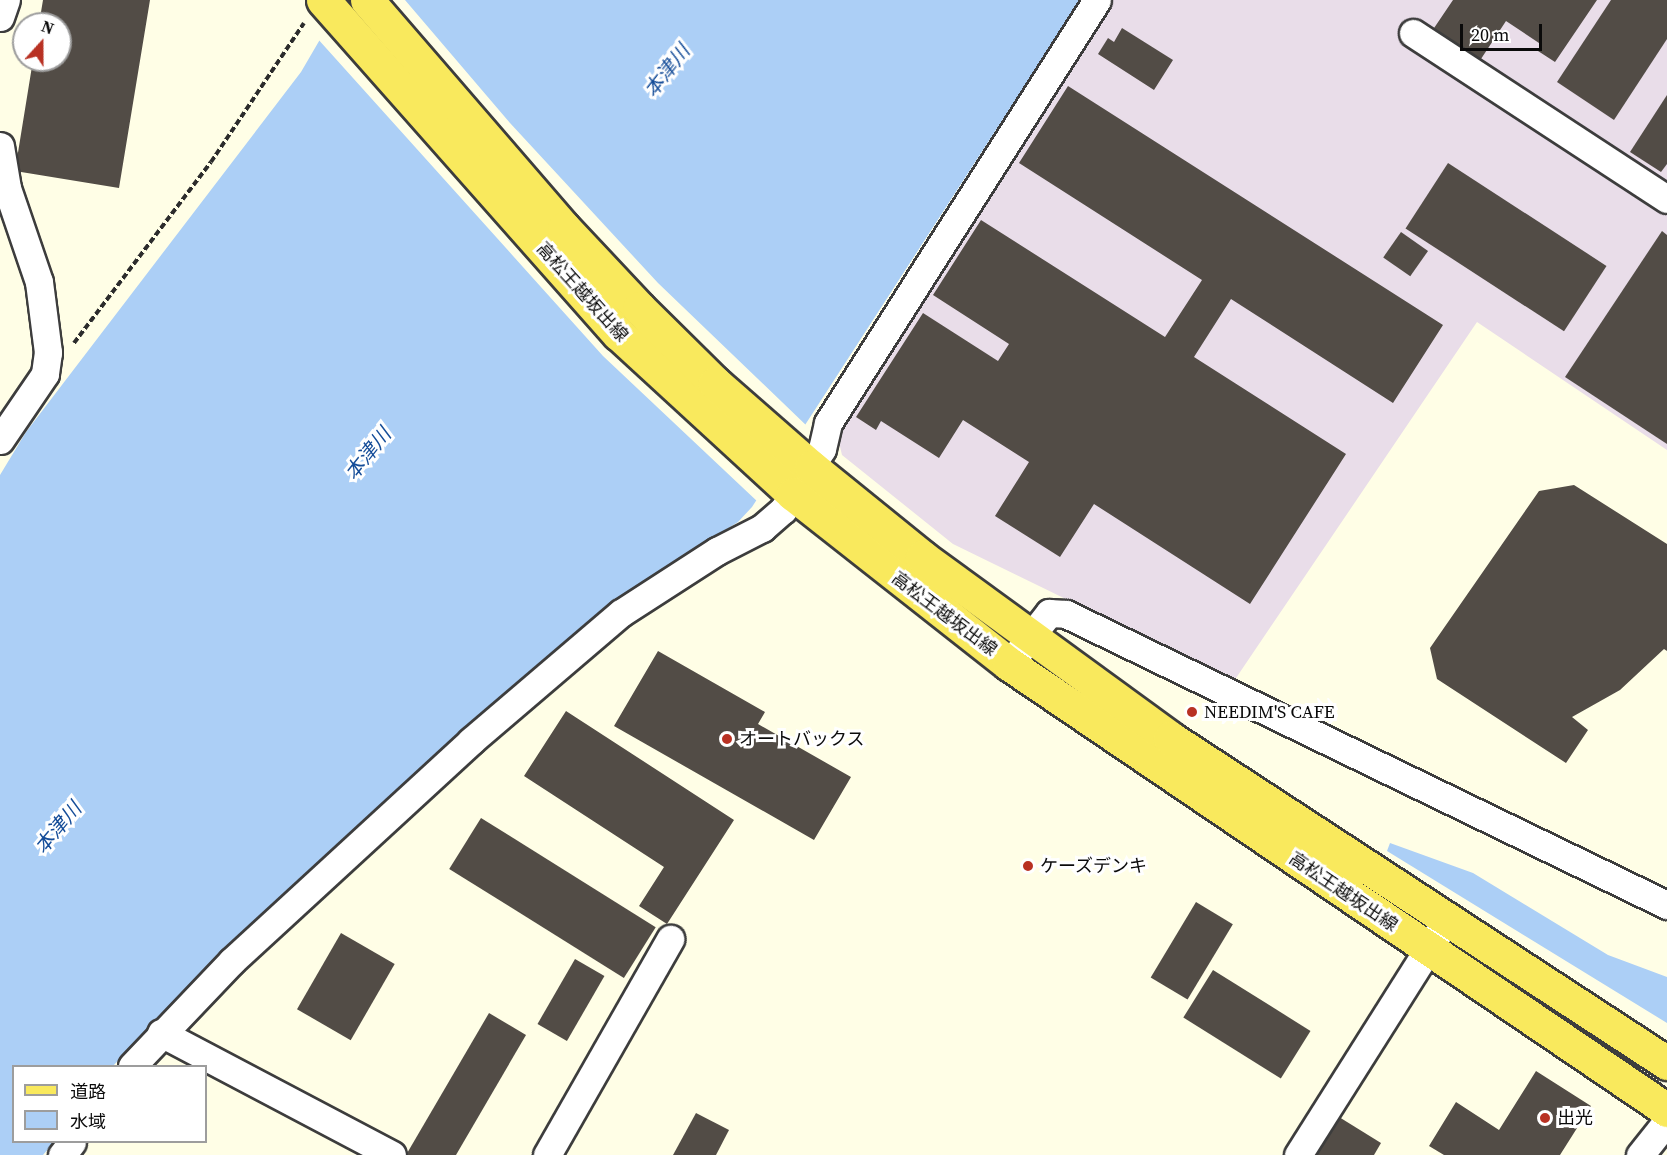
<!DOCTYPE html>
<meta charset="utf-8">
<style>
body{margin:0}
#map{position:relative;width:1667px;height:1155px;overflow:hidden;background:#fffee6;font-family:"Source Serif 4","Noto Sans JP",serif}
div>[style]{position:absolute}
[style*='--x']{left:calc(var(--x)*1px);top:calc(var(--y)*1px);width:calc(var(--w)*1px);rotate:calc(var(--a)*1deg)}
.industrial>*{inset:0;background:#e9dde9}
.water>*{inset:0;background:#accff6}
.pier>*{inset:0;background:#fffee6}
.building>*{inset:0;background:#524c46;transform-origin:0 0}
.path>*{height:4px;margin-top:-2px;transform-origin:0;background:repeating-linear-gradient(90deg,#2c2c2c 0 6px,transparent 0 9px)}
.roads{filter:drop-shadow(2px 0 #3d3d3d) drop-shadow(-2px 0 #3d3d3d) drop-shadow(0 2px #3d3d3d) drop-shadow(0 -2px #3d3d3d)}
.minor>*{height:27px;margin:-13.5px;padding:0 13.5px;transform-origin:13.5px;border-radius:13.5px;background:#fff}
.major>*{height:33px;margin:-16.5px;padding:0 16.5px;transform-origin:16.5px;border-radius:16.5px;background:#f9e95d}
.dots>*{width:16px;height:16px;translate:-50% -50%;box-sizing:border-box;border:3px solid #fff;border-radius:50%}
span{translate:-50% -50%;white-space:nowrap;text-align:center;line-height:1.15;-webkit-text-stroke:6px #fff;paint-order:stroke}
.street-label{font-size:18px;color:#0a0a0a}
.poi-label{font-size:18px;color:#0a0a0a}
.left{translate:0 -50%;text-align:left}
.water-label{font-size:20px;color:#154d99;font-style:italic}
.legend{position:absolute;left:12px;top:1065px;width:195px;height:78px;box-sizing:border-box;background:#fff;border:2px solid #9d9d9d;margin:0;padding:8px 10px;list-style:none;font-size:18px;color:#0a0a0a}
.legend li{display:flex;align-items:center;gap:12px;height:30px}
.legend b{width:30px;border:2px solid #9d9d9d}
.north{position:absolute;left:12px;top:12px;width:60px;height:60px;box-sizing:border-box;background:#fff;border:2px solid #9d9d9d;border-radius:50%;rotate:21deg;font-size:16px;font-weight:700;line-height:24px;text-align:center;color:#0a0a0a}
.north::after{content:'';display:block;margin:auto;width:21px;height:27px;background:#b83123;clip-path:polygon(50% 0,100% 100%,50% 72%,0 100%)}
.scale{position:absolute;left:1460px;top:24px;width:82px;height:27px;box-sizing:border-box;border:3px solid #0a0a0a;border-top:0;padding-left:8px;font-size:18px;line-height:21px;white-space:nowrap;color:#0a0a0a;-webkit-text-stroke:4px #fff;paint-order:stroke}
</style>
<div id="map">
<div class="industrial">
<div style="clip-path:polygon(1111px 0,1667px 0,1667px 450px,1477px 322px,1234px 681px,953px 544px,842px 455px,835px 426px)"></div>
</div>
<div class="water">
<div style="clip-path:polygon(343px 0,1080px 0,752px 507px,738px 522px,640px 585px,308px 873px,171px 1004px,113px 1066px,14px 1066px,14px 1142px,54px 1142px,43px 1155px,0 1155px,0 475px,26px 432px,301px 72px)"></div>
<div style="clip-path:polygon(1390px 843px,1473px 873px,1608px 955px,1667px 977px,1667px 1023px,1387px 851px)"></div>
</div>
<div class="pier">
<div style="clip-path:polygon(339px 0,405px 0,510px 123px,658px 283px,809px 428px,759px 503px,603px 356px,317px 38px)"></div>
</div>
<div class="building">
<div style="clip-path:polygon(43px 0,150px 0,119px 188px,15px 171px,33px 60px,60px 60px,60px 24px,39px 24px)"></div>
<div style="clip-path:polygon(1453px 0,1597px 0,1555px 62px,1538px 51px,1542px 45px,1506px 21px,1477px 65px,1430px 34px)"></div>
<div style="clip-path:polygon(1611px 0,1667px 0,1667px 39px,1614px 120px,1557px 82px)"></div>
<div style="clip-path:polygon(1122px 28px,1173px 60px,1154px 90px,1098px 54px,1108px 38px,1114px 42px)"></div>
<div style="clip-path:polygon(1068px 86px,1443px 325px,1393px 403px,1231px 299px,1194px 357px,1346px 454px,1250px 604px,1094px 504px,1060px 557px,995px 516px,1029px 462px,963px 420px,939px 458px,881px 421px,876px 430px,856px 417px,923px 313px,998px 361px,1009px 344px,933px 295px,981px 220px,1165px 337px,1202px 280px,1019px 163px)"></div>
<div style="clip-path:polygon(1667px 95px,1667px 164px,1661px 172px,1630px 152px)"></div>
<div style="left:1448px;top:163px;width:189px;height:78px;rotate:33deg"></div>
<div style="clip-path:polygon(1662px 231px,1667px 235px,1667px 444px,1565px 377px)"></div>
<div style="left:1401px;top:232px;width:33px;height:31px;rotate:35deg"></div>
<div style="clip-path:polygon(1574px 485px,1667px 544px,1667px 651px,1664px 649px,1620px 690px,1572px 717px,1588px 730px,1566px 763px,1437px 679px,1430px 648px,1539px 491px)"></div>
<div style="clip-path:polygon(658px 651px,765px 712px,758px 724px,851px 777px,814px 840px,614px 726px)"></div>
<div style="clip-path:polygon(566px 711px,734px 820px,667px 924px,639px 906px,664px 867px,524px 776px)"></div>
<div style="left:481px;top:818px;width:206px;height:60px;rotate:32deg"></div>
<div style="left:1196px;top:902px;width:43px;height:88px;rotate:31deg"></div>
<div style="left:341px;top:933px;width:62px;height:88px;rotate:30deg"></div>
<div style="left:575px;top:959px;width:34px;height:75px;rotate:30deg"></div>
<div style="left:1213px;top:970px;width:115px;height:56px;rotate:32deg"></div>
<div style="clip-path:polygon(489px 1013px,526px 1035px,456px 1155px,406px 1155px)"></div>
<div style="clip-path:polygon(1536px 1071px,1591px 1106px,1560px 1155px,1444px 1155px,1429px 1146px,1456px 1102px,1499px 1130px)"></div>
<div style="clip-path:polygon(696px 1113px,729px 1130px,716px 1155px,673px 1155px)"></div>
<div style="clip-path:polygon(1339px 1117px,1381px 1143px,1374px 1155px,1315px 1155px)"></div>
</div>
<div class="path">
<div style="--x:74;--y:343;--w:227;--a:-52.9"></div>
<div style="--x:211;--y:162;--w:167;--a:-56.2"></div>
</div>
<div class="roads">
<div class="minor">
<div style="--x:0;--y:17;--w:18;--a:-71"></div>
<div style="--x:1413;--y:33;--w:303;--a:33.2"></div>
<div style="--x:0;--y:146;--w:43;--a:80.5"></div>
<div style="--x:7;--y:188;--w:99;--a:71.2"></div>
<div style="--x:39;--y:282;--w:71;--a:82.7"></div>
<div style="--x:48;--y:352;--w:22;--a:98"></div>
<div style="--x:45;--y:374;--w:80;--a:124.3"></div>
<div style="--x:1009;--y:664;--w:65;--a:-51.9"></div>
<div style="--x:1049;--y:613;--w:17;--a:3"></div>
<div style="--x:1066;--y:614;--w:668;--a:25.84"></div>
<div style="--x:161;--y:1033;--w:261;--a:27.8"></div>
<div style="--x:132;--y:1066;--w:145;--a:-46.4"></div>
<div style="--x:232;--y:961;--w:325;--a:-42.6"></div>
<div style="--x:471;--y:741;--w:197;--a:-40.5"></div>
<div style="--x:621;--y:613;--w:114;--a:-32.9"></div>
<div style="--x:717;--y:551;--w:51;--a:-27.1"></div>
<div style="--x:762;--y:528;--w:28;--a:-41"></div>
<div style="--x:783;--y:510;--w:72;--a:-57.4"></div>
<div style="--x:822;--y:449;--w:27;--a:-77"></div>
<div style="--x:828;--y:423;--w:501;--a:-57.55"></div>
<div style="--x:62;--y:1155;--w:16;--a:-52"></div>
<div style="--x:547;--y:1155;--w:249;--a:-60.3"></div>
<div style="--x:1298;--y:1155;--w:266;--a:-57.7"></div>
<div style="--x:1640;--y:1155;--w:43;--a:-51.5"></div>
</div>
<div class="major">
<div style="--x:323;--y:0;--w:446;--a:48.5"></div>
<div style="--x:619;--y:334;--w:236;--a:42.6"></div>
<div style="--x:793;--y:494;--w:275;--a:38.2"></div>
<div style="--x:1009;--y:664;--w:795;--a:34.13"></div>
<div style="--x:367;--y:0;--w:301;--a:49.2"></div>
<div style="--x:564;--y:228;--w:110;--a:46.8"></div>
<div style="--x:639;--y:308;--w:107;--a:44.6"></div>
<div style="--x:715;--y:383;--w:128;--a:41.2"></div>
<div style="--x:811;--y:467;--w:143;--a:39"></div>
<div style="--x:922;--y:557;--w:307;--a:36.1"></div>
<div style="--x:1170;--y:738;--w:594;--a:33.18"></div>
</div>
</div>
<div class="dots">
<div style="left:1192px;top:712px;background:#b83123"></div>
<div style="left:727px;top:739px;background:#b83123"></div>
<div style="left:1028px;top:866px;background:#b83123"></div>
<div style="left:1545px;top:1118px;background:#b83123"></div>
</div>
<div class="street-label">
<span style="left:582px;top:292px;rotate:48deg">高松王越坂出線</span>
<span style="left:944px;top:614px;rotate:37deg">高松王越坂出線</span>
<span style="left:1343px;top:892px;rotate:34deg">高松王越坂出線</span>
</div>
<div class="poi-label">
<span class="left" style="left:1204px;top:712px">NEEDIM'S CAFE</span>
<span class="left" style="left:739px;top:739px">オートバックス</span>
<span class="left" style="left:1040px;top:866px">ケーズデンキ</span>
<span class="left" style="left:1557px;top:1118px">出光</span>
</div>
<div class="water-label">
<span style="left:667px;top:71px;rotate:-52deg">本津川</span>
<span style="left:368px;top:454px;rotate:-51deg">本津川</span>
<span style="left:58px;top:828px;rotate:-50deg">本津川</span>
</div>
<ul class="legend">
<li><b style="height:8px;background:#f9e95d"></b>道路</li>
<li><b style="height:16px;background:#accff6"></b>水域</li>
</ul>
<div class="north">N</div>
<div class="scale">20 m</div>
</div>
